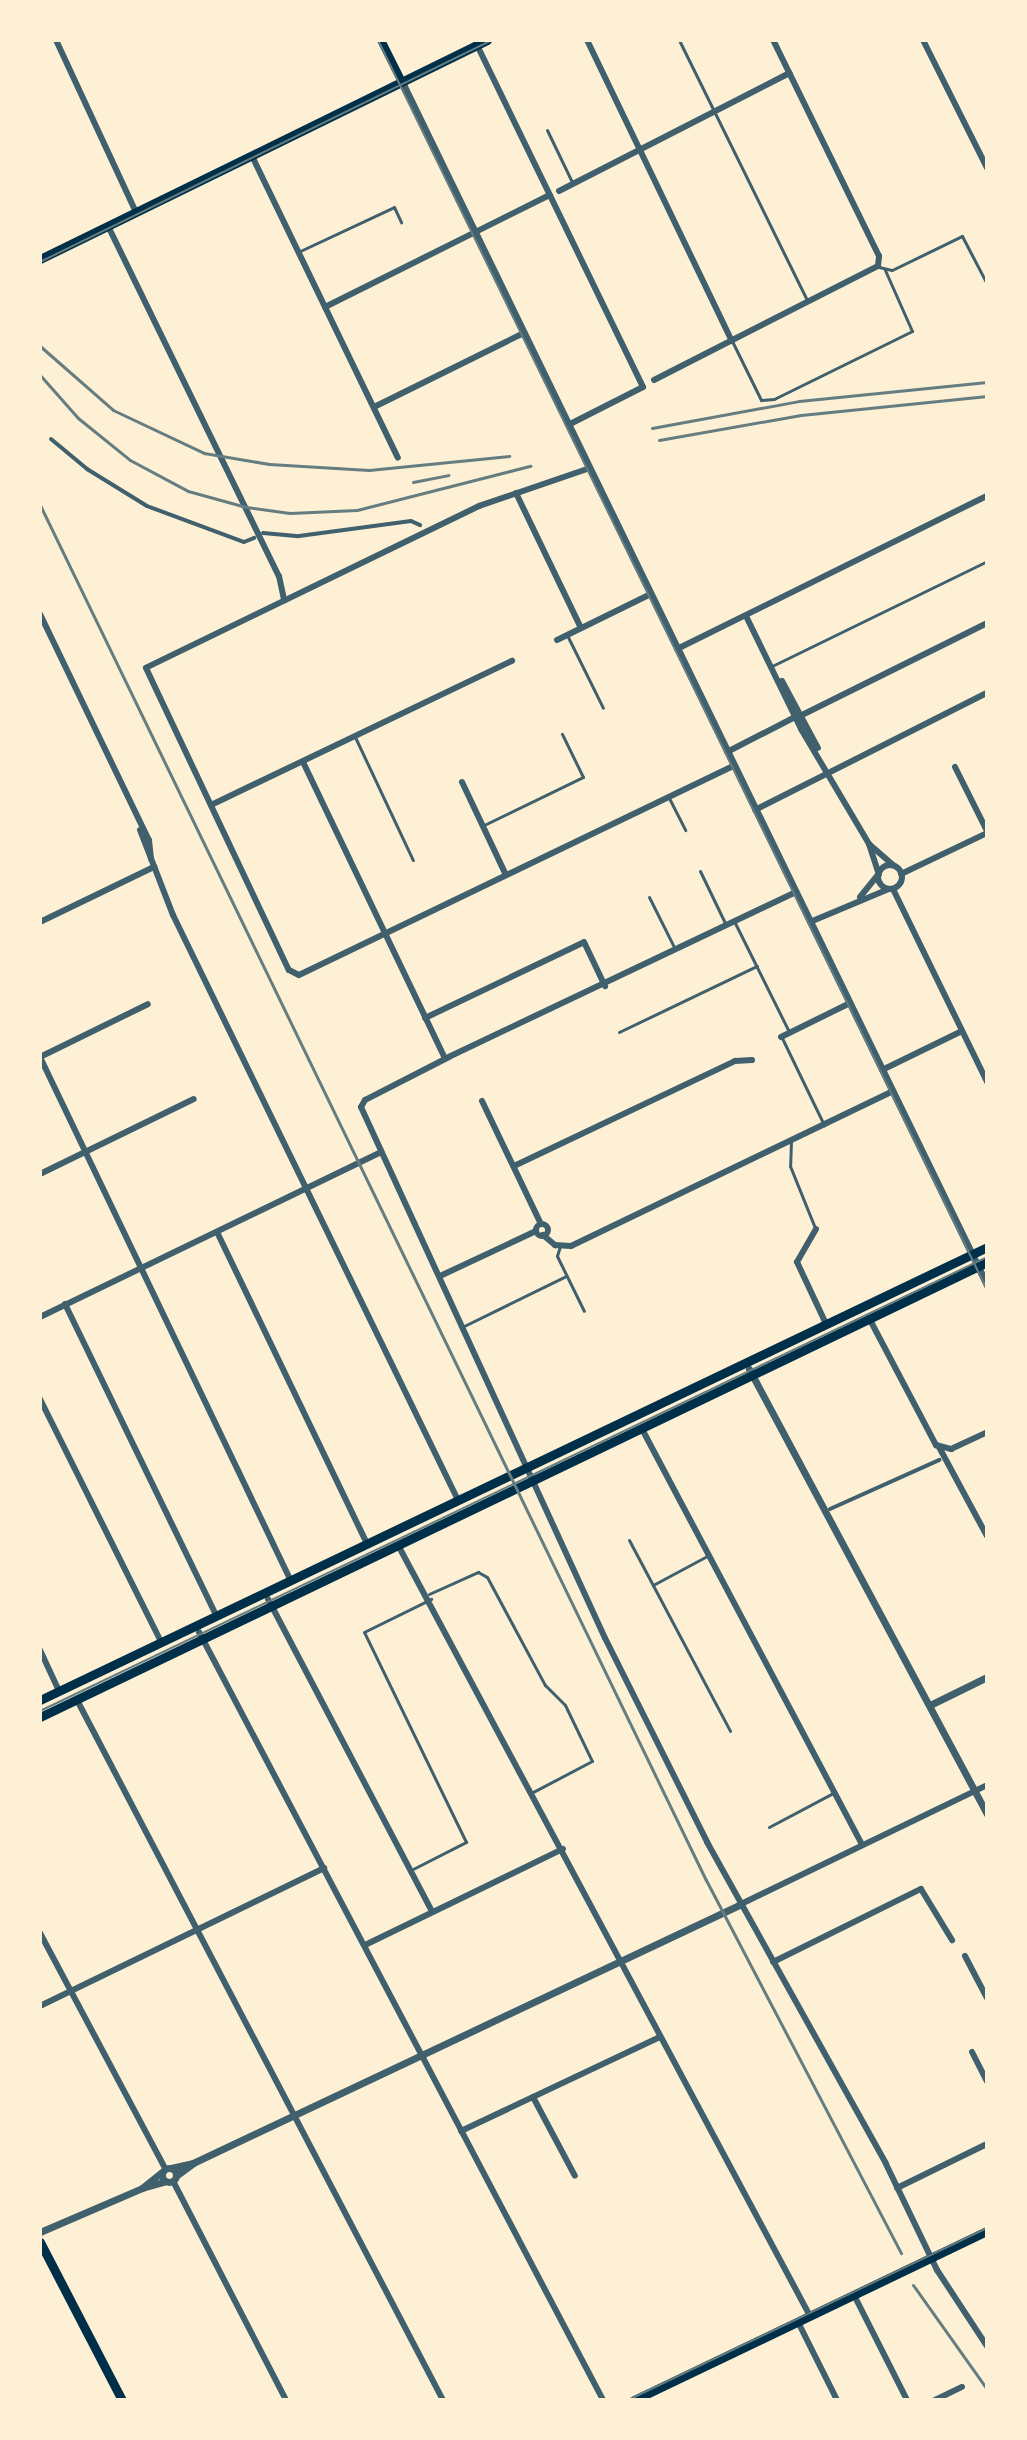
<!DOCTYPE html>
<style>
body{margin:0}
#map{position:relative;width:1027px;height:2440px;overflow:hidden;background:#fdf0d5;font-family:Quicksand,sans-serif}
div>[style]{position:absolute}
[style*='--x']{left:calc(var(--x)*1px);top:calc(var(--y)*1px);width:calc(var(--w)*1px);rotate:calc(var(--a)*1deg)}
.service>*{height:3px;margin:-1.5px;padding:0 1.5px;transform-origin:1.5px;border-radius:1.5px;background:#3f606c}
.pedestrian>*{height:4px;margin:-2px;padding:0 2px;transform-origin:2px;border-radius:2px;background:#3f606c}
.minor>*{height:6px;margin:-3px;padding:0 3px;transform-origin:3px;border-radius:3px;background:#3f606c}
.minor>.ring{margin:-3px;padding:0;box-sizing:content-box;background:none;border:6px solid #3f606c;border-radius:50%}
.tertiary>*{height:7px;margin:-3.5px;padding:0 3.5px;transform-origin:3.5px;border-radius:3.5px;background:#3f606c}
.tertiary>.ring{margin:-3.5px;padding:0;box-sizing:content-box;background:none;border:7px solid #3f606c;border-radius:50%}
.secondary>*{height:8px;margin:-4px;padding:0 4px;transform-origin:4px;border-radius:4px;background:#003049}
.primary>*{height:9px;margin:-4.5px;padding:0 4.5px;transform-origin:4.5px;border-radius:4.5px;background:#003049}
.trunk>*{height:9px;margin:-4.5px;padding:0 4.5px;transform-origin:4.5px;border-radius:4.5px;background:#003049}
.tram>*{height:2px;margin:-1px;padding:0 1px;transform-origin:1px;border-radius:1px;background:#657d81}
.rail>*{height:3px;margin:-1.5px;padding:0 1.5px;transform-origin:1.5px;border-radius:1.5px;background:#657d81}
span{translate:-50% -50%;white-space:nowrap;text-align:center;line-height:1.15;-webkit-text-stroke:8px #fdf0d5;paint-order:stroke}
.frame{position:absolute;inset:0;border:42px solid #fdf0d5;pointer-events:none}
</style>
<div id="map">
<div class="service">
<div style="--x:679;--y:40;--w:292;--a:63.8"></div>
<div style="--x:547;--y:130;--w:60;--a:64.3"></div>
<div style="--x:298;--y:252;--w:106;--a:-25.1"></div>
<div style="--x:394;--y:207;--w:17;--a:65"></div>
<div style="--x:879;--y:267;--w:13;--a:13"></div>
<div style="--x:892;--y:270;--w:78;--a:-25.9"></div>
<div style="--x:962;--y:236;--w:54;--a:62.5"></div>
<div style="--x:732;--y:341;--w:66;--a:63.8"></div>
<div style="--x:761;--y:400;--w:13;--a:-4"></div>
<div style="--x:774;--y:399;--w:154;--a:-26.2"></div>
<div style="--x:912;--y:331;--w:67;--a:-113.9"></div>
<div style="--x:567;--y:635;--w:81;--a:63.7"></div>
<div style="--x:772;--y:666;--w:239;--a:-26"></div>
<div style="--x:355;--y:737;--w:136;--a:64.8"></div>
<div style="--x:669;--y:798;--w:36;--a:63"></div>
<div style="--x:482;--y:826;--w:112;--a:-25.9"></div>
<div style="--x:583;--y:777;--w:48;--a:-116"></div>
<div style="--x:700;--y:871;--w:58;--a:64.3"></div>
<div style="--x:649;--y:897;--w:56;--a:63.4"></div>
<div style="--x:735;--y:923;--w:122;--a:63.6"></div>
<div style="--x:619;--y:1032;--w:153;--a:-25.6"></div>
<div style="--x:782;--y:1038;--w:97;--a:64.2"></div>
<div style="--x:791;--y:1141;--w:25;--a:92"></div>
<div style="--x:790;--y:1166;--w:67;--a:68"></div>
<div style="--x:560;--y:1246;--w:10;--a:107"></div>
<div style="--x:557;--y:1256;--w:61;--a:63.9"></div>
<div style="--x:464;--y:1326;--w:114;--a:-26.1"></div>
<div style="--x:629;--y:1540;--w:216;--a:62.1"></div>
<div style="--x:653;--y:1585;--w:64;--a:-28.2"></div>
<div style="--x:429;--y:1594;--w:54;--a:-24.2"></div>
<div style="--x:478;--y:1572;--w:10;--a:29"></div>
<div style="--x:487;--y:1577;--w:123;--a:61.8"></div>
<div style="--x:545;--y:1685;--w:28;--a:45"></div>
<div style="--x:565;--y:1705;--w:62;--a:64.3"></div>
<div style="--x:592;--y:1761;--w:67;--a:152.3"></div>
<div style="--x:769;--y:1827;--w:75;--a:-27.9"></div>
<div style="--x:411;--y:1870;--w:62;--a:-27"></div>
<div style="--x:466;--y:1842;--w:233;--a:-115.9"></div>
<div style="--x:364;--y:1632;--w:75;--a:-26.2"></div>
</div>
<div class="pedestrian">
<div style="--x:51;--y:439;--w:47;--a:39.8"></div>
<div style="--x:87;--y:469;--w:70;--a:31.7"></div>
<div style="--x:147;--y:506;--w:103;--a:20.4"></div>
<div style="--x:244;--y:542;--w:11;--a:-22"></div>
<div style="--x:263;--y:533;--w:36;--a:5"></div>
<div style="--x:299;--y:536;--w:113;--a:-7.6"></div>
<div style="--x:411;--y:521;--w:10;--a:24"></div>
<div style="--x:830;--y:1509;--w:120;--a:-24.2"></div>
</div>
<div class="minor">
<div style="--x:56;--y:40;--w:190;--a:65.1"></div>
<div style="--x:587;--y:40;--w:334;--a:64.3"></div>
<div style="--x:923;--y:40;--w:143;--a:63.4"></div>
<div style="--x:477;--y:45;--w:380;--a:64.1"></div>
<div style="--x:643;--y:387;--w:84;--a:153.1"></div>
<div style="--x:252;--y:156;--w:335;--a:64.2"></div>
<div style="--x:559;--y:191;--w:259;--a:-27.1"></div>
<div style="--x:108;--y:226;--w:390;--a:64"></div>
<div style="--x:279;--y:576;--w:25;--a:78"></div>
<div style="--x:325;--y:307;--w:251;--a:-26.5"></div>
<div style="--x:654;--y:380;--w:251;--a:-27"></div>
<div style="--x:878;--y:266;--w:10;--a:-84"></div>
<div style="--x:879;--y:256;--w:241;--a:-116.1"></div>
<div style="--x:374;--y:407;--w:167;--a:-26.3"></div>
<div style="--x:590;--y:468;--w:117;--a:161.1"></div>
<div style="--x:479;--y:506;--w:370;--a:154.1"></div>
<div style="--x:146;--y:668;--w:334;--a:64.7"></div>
<div style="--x:289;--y:970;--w:11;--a:27"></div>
<div style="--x:299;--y:975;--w:483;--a:-25.7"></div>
<div style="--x:516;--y:493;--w:150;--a:64.3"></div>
<div style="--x:40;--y:614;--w:251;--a:64.3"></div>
<div style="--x:149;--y:840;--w:19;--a:84"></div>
<div style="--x:746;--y:616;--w:126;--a:64"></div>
<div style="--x:801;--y:729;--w:134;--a:59.4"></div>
<div style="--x:869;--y:844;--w:32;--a:72"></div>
<div style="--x:557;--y:640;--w:105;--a:-26.1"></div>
<div style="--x:677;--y:649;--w:346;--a:-26.3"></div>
<div style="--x:782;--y:681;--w:76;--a:61.8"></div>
<div style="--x:804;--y:714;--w:204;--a:-26.4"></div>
<div style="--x:727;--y:752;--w:76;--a:-27.2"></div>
<div style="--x:303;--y:762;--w:329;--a:64.4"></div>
<div style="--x:955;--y:767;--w:72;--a:63.4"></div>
<div style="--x:462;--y:782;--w:103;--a:64.7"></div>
<div style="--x:211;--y:805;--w:334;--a:-25.6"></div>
<div style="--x:755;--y:810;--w:260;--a:-26.8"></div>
<div style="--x:140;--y:830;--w:91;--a:68.8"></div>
<div style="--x:173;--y:915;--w:651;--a:64.03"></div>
<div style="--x:869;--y:844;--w:32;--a:41"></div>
<div class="ring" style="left:878px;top:865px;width:18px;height:18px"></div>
<div style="--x:901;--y:874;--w:95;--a:-25.5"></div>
<div style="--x:893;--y:889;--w:215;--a:64"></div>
<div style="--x:796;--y:892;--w:384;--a:154.6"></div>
<div style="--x:449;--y:1057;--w:94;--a:152.9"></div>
<div style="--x:365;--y:1100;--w:8;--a:120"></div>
<div style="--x:361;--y:1107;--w:584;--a:65.32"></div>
<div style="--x:605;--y:1638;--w:228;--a:63.4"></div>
<div style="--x:707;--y:1842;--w:368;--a:60.9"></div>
<div style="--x:886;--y:2164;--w:118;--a:64.3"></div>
<div style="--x:937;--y:2270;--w:91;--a:56.7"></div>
<div style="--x:860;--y:897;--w:28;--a:-51"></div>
<div style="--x:40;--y:922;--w:127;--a:-25.8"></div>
<div style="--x:810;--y:922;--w:86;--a:-22.7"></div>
<div style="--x:425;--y:1018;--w:176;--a:-25.5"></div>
<div style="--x:584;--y:942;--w:49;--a:64.5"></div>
<div style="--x:781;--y:1037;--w:77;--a:-26.2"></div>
<div style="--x:40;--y:1057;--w:579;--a:64.41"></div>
<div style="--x:40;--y:1057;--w:120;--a:-26.1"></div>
<div style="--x:882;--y:1070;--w:89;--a:-26"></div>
<div style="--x:482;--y:1101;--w:136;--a:64.4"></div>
<div style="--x:514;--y:1166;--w:245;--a:-25.4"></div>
<div style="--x:735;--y:1061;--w:17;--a:-3"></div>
<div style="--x:40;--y:1174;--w:171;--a:-26"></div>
<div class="ring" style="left:536px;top:1224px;width:6px;height:6px"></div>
<div style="--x:816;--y:1229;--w:38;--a:120"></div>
<div style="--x:797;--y:1262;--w:68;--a:64.9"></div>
<div style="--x:217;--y:1232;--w:345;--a:64.3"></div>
<div style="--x:543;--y:1235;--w:16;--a:40"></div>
<div style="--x:555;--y:1245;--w:16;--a:4"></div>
<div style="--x:571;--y:1246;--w:357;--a:-25.7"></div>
<div style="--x:440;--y:1276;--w:106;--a:-25.1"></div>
<div style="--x:65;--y:1304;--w:346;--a:64.1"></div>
<div style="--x:40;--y:1317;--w:379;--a:-25.8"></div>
<div style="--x:869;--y:1318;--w:144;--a:62.2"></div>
<div style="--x:936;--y:1445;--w:16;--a:15"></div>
<div style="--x:951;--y:1449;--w:40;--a:-25"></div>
<div style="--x:40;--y:1399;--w:271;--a:63.5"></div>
<div style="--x:642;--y:1429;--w:470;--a:62.1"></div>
<div style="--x:939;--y:1447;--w:101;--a:61.7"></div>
<div style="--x:398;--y:1545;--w:874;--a:61.88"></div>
<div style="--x:268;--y:1599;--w:353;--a:62.3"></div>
<div style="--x:199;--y:1632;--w:868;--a:62.25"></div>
<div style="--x:40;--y:1650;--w:45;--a:65.1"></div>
<div style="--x:77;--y:1700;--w:790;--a:62.4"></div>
<div style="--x:739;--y:1905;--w:276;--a:-25.8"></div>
<div style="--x:40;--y:1933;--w:266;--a:62"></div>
<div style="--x:365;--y:1945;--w:220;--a:-25.9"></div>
<div style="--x:965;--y:1956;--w:47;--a:62.4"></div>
<div style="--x:773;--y:1962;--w:165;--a:-26.3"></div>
<div style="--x:921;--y:1889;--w:60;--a:58.7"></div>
<div style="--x:40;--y:2006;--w:316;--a:-25.9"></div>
<div style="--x:972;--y:2052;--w:33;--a:63"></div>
<div style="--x:533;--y:2097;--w:89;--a:62"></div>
<div style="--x:461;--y:2131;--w:220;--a:-25.3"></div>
<div style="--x:173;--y:2181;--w:246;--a:62.7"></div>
<div style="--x:897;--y:2188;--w:100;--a:-26.1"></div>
<div style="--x:854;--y:2295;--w:118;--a:63.2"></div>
<div style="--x:798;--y:2322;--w:87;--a:63.4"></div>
<div style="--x:935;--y:2400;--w:30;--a:-26"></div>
</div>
<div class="tertiary">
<div style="--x:402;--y:82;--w:1338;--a:64.07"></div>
<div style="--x:749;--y:1369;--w:505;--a:61.86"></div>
<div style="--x:930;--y:1705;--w:64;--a:-26.2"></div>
<div class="ring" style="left:162px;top:2168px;width:7px;height:7px"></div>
<div style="--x:171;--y:2168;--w:23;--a:-13"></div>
<div style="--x:176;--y:2176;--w:21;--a:-37"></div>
<div style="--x:193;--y:2163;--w:604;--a:-25.29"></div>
<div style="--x:142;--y:2188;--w:25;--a:-16"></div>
<div style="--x:40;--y:2232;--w:111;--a:-23.3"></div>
<div style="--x:142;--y:2188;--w:26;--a:-39"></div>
</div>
<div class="secondary">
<div style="--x:381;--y:40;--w:47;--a:63.4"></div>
</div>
<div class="primary">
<div style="--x:40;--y:259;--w:498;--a:-26.1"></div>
<div style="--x:40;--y:1700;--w:1050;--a:-25.56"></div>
<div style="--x:40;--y:1717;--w:1051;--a:-25.66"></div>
<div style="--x:634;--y:2400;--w:391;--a:-25.6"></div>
</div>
<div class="trunk">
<div style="--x:40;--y:2242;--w:178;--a:62.6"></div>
</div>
<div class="tram">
<div style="--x:378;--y:40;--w:1390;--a:64.02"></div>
<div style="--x:40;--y:262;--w:504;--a:-26.16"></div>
<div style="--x:40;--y:1711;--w:1050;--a:-25.61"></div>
<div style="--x:628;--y:2400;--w:398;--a:-25.6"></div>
</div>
<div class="rail">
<div style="--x:40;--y:346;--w:97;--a:41.2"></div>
<div style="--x:113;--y:410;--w:101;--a:25.3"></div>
<div style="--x:204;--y:453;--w:66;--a:9.6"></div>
<div style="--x:269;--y:464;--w:100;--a:3.4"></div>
<div style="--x:369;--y:470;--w:141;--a:-5.7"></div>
<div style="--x:40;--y:375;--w:57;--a:48.5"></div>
<div style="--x:78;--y:418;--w:67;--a:38.9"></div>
<div style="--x:130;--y:460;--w:66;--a:28.1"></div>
<div style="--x:188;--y:491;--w:60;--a:15.4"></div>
<div style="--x:246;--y:507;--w:44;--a:7.8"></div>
<div style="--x:290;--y:513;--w:67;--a:-2.6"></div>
<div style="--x:357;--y:510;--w:179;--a:-14.3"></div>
<div style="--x:652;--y:428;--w:149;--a:-10.4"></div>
<div style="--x:799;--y:401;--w:189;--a:-5.8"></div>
<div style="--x:659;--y:440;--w:144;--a:-10"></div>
<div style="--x:801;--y:415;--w:187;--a:-5.8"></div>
<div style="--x:413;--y:482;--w:36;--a:-11"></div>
<div style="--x:40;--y:505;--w:1528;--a:64.16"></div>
<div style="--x:706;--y:1880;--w:421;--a:62.4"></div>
<div style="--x:913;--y:2285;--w:128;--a:54.6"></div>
</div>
<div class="frame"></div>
</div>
